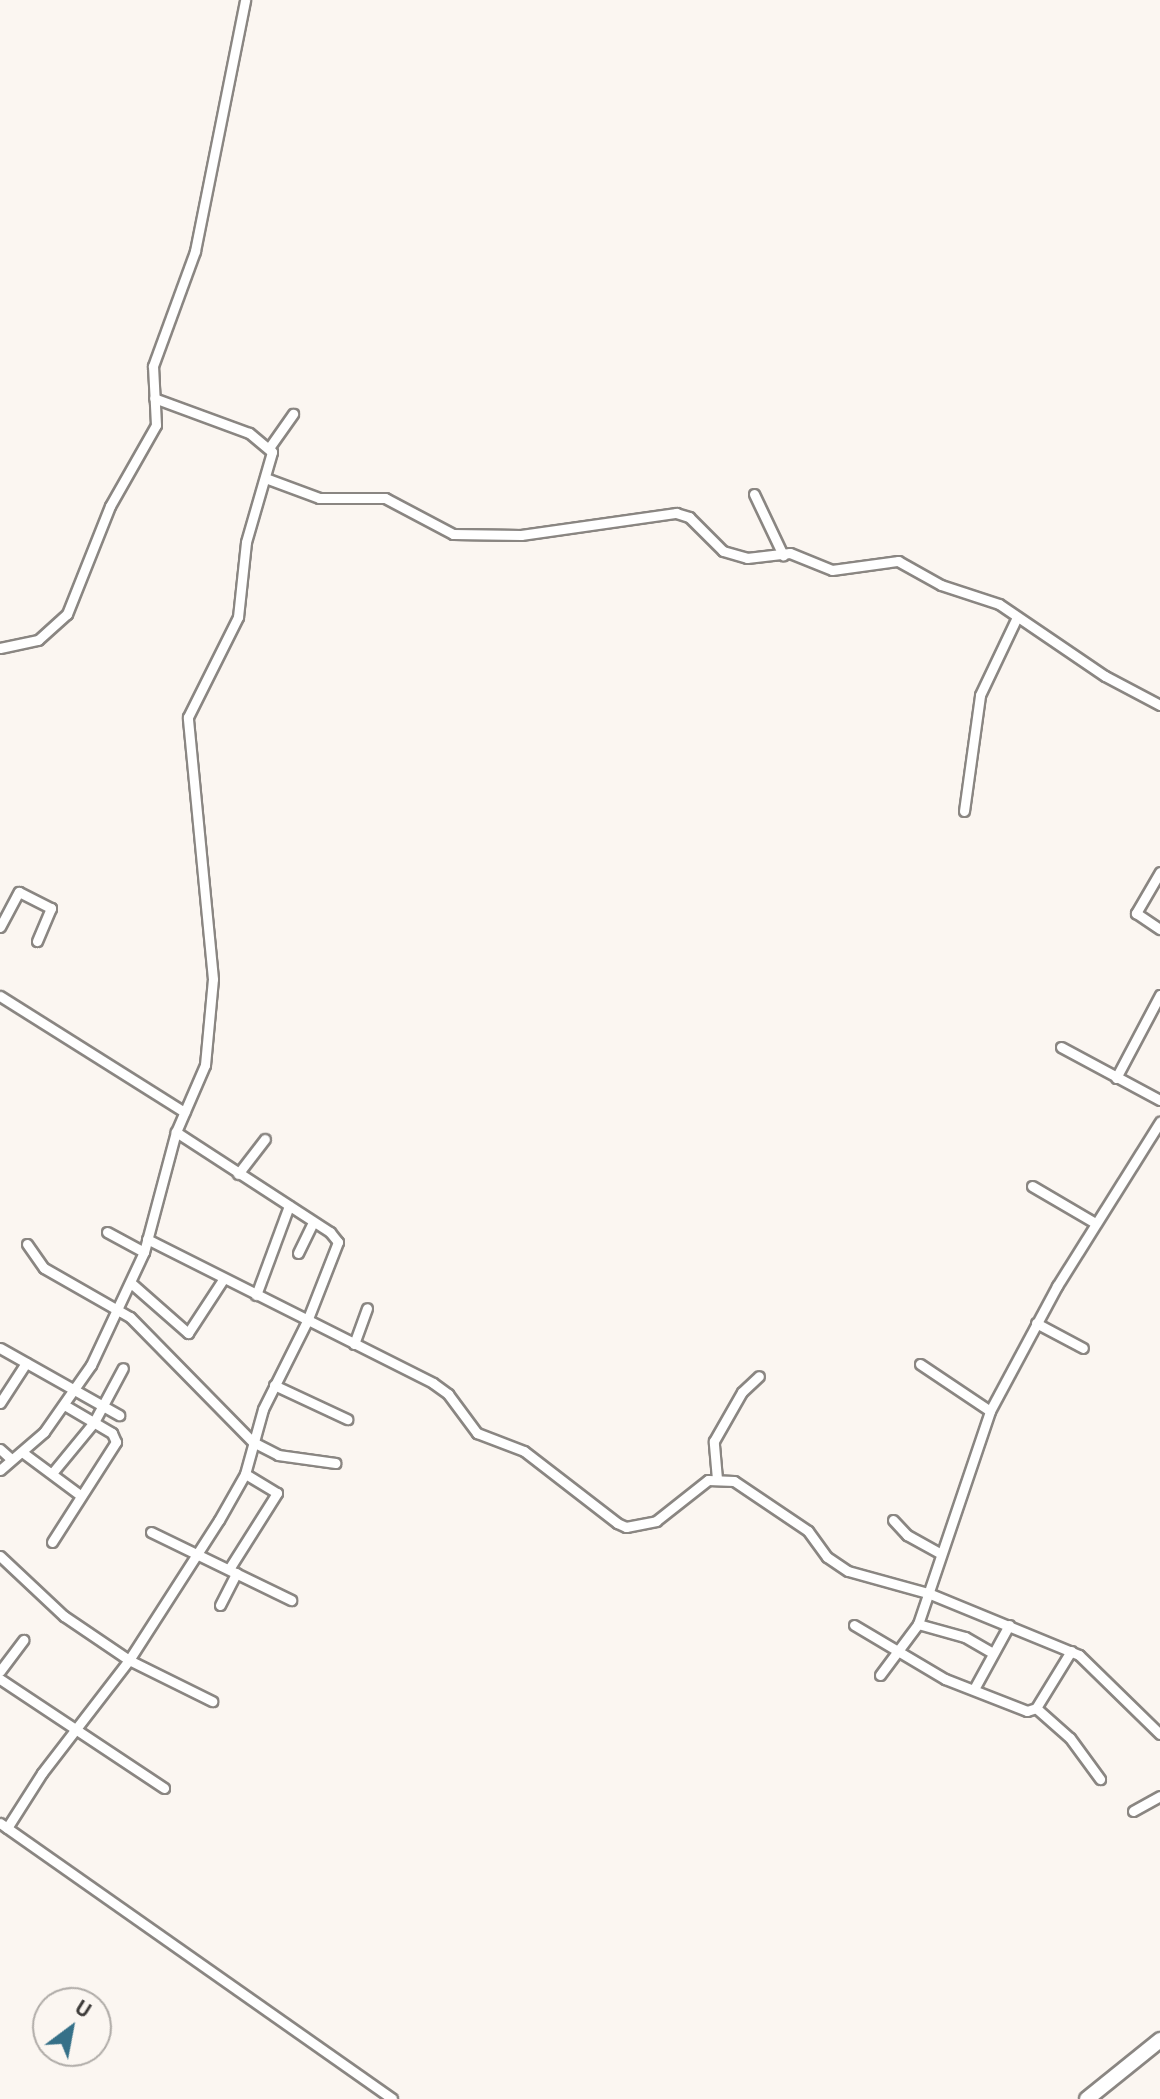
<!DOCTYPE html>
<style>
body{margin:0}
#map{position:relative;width:1160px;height:2099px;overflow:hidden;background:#fbf6f1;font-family:"PT Sans",sans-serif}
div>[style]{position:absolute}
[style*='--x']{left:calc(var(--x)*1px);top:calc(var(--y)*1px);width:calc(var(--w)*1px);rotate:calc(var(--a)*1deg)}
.roads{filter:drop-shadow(2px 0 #8a8682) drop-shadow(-2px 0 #8a8682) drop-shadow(0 2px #8a8682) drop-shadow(0 -2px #8a8682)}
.street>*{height:9px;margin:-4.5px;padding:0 4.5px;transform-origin:4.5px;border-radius:4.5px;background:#fff}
.secondary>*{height:14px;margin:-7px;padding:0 7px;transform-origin:7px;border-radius:7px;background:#fff}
span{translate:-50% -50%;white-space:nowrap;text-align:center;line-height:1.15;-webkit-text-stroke:8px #fbf6f1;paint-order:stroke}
.north{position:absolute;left:32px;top:1987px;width:80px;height:80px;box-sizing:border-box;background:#fbf6f1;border:2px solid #afaba7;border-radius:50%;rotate:32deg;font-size:22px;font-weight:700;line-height:32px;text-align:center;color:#3c3a38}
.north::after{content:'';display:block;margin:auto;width:28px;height:36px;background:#357088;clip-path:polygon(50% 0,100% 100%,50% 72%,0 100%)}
</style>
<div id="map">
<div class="roads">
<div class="street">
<div style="--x:269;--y:448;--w:42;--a:-54.8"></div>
<div style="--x:268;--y:479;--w:54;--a:20.4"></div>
<div style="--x:319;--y:498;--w:66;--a:0"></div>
<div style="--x:385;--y:498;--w:77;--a:27.9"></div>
<div style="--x:453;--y:534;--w:68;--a:0.8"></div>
<div style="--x:521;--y:535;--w:157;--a:-8.1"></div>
<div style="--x:676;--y:513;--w:14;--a:17"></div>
<div style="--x:689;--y:517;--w:48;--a:45"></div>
<div style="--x:723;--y:551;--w:25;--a:16"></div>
<div style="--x:747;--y:558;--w:43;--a:-6.6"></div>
<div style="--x:790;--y:553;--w:45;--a:22"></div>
<div style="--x:832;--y:570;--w:67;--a:-7.8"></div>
<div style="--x:898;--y:561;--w:49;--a:29.2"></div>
<div style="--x:941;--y:585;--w:61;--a:18.1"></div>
<div style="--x:999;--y:604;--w:128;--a:34.2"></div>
<div style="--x:1105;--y:676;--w:62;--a:27.8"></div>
<div style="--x:754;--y:494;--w:68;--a:64.6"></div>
<div style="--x:0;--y:648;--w:39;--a:-12"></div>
<div style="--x:38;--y:640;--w:39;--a:-42"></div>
<div style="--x:67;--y:614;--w:116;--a:-68.3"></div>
<div style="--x:110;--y:506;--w:93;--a:-60.4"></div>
<div style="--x:156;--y:425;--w:59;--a:-92.9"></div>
<div style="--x:153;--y:366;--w:122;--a:-69.9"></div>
<div style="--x:195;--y:251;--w:256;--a:-78.7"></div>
<div style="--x:964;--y:811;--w:117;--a:-82.1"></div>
<div style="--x:980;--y:695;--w:86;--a:-64.6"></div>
<div style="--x:1160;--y:872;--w:48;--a:120.3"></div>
<div style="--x:1136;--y:913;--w:29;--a:34"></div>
<div style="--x:0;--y:927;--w:40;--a:-62"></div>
<div style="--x:19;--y:892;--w:36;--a:27"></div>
<div style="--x:51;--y:908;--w:36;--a:113"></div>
<div style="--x:0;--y:996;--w:218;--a:32.2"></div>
<div style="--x:1061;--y:1047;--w:112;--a:28.2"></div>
<div style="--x:1116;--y:1078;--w:94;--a:-62.1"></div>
<div style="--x:238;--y:1174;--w:44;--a:-52.4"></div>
<div style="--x:1032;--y:1186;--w:73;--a:30.4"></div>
<div style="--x:107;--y:1232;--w:42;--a:28.4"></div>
<div style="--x:147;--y:1239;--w:320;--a:26.7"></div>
<div style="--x:433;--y:1383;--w:19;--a:36"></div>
<div style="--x:448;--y:1394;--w:49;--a:53.4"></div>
<div style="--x:477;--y:1433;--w:50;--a:21"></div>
<div style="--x:524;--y:1451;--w:118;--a:37.7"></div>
<div style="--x:617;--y:1523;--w:10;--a:24"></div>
<div style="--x:626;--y:1527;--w:31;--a:-11"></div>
<div style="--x:656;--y:1521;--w:66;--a:-38.3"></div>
<div style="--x:708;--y:1480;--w:26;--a:2"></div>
<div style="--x:734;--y:1481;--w:89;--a:34"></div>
<div style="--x:808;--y:1531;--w:32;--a:54"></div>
<div style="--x:827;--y:1557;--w:25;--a:34"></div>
<div style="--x:848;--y:1571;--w:83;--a:15.4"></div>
<div style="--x:928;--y:1593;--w:163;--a:22.3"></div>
<div style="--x:1079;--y:1655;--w:113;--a:44.3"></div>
<div style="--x:27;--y:1244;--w:29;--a:55"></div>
<div style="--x:44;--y:1268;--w:99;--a:29.7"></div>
<div style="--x:130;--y:1317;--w:175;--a:45.5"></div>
<div style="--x:253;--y:1442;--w:28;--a:27"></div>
<div style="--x:278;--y:1455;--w:58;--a:8"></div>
<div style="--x:298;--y:1253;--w:34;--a:-64"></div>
<div style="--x:131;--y:1283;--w:76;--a:41.3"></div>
<div style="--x:188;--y:1333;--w:62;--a:-56.8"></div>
<div style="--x:256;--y:1295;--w:95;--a:-69.7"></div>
<div style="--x:1036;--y:1323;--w:53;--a:28"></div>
<div style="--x:354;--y:1344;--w:38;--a:-70"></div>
<div style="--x:0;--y:1348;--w:137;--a:29.4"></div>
<div style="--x:920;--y:1364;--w:84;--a:33.9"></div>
<div style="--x:274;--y:1385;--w:81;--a:25"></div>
<div style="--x:0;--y:1403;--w:48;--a:-57"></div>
<div style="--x:0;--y:1449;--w:15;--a:42"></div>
<div style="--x:22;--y:1452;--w:72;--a:36.6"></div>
<div style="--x:0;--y:1470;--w:58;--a:-40.8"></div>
<div style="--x:44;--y:1432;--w:82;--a:-55"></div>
<div style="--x:91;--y:1365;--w:125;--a:-64.9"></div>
<div style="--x:144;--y:1252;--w:124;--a:-75.1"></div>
<div style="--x:176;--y:1132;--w:73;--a:-66.6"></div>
<div style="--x:205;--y:1065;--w:86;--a:-84.7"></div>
<div style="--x:213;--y:979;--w:263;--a:-95.5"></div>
<div style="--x:188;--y:717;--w:112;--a:-63.4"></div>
<div style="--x:238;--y:617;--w:75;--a:-83.9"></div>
<div style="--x:246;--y:542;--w:94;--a:-73.9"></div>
<div style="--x:272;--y:452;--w:30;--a:-140"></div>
<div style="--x:249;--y:433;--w:101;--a:-159.8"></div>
<div style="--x:53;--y:1472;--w:65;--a:-50.6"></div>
<div style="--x:94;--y:1422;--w:61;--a:-61.8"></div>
<div style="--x:717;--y:1479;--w:38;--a:-95"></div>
<div style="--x:714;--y:1441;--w:56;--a:-60.3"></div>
<div style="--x:742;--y:1392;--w:23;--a:-43"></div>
<div style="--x:893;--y:1520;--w:21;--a:47"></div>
<div style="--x:907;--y:1535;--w:39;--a:29"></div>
<div style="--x:151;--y:1532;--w:156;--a:25.9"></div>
<div style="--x:52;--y:1542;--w:119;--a:-57.4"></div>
<div style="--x:116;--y:1442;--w:10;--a:-114"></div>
<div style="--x:112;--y:1433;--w:53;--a:-149.6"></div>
<div style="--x:0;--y:1556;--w:88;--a:43.2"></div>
<div style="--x:64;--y:1616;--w:78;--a:34.1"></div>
<div style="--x:129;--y:1660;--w:93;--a:26.3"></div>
<div style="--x:229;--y:1569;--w:90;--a:-57.7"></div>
<div style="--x:277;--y:1493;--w:37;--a:-149"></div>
<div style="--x:220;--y:1605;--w:36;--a:-63"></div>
<div style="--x:918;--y:1624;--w:49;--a:15.5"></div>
<div style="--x:965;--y:1637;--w:32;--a:30"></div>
<div style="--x:854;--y:1625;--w:106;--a:30.7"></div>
<div style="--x:945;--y:1679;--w:88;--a:21.3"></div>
<div style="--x:1027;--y:1711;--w:9;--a:-18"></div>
<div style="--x:1036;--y:1708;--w:67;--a:-58.4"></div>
<div style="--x:0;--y:1671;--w:39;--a:-53"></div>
<div style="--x:880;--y:1675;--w:64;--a:-53.3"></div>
<div style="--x:918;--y:1624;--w:225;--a:-71.3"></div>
<div style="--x:990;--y:1411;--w:142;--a:-61.8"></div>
<div style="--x:1057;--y:1286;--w:194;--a:-57.9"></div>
<div style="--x:0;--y:1679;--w:197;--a:33.6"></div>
<div style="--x:974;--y:1689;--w:73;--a:-61.3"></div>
<div style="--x:1036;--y:1708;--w:45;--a:41.4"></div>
<div style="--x:1070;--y:1738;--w:51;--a:53.8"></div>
<div style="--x:1133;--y:1811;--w:31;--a:-29"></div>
<div style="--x:0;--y:1823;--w:479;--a:35.1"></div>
<div style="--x:7;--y:1828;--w:65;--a:-57.5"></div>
<div style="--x:42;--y:1773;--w:143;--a:-52.4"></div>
<div style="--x:129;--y:1660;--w:166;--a:-57.3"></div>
<div style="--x:219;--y:1520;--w:53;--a:-60.5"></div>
<div style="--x:245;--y:1474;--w:67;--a:-74.5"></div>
<div style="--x:263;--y:1409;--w:98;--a:-63.4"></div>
<div style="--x:307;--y:1321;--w:85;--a:-68.6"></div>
<div style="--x:338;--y:1242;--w:13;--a:-129"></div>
<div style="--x:330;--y:1232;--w:184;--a:-147"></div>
</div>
<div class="secondary">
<div style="--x:1087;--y:2099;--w:94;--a:-38.9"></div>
</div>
</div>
<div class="north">U</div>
</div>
